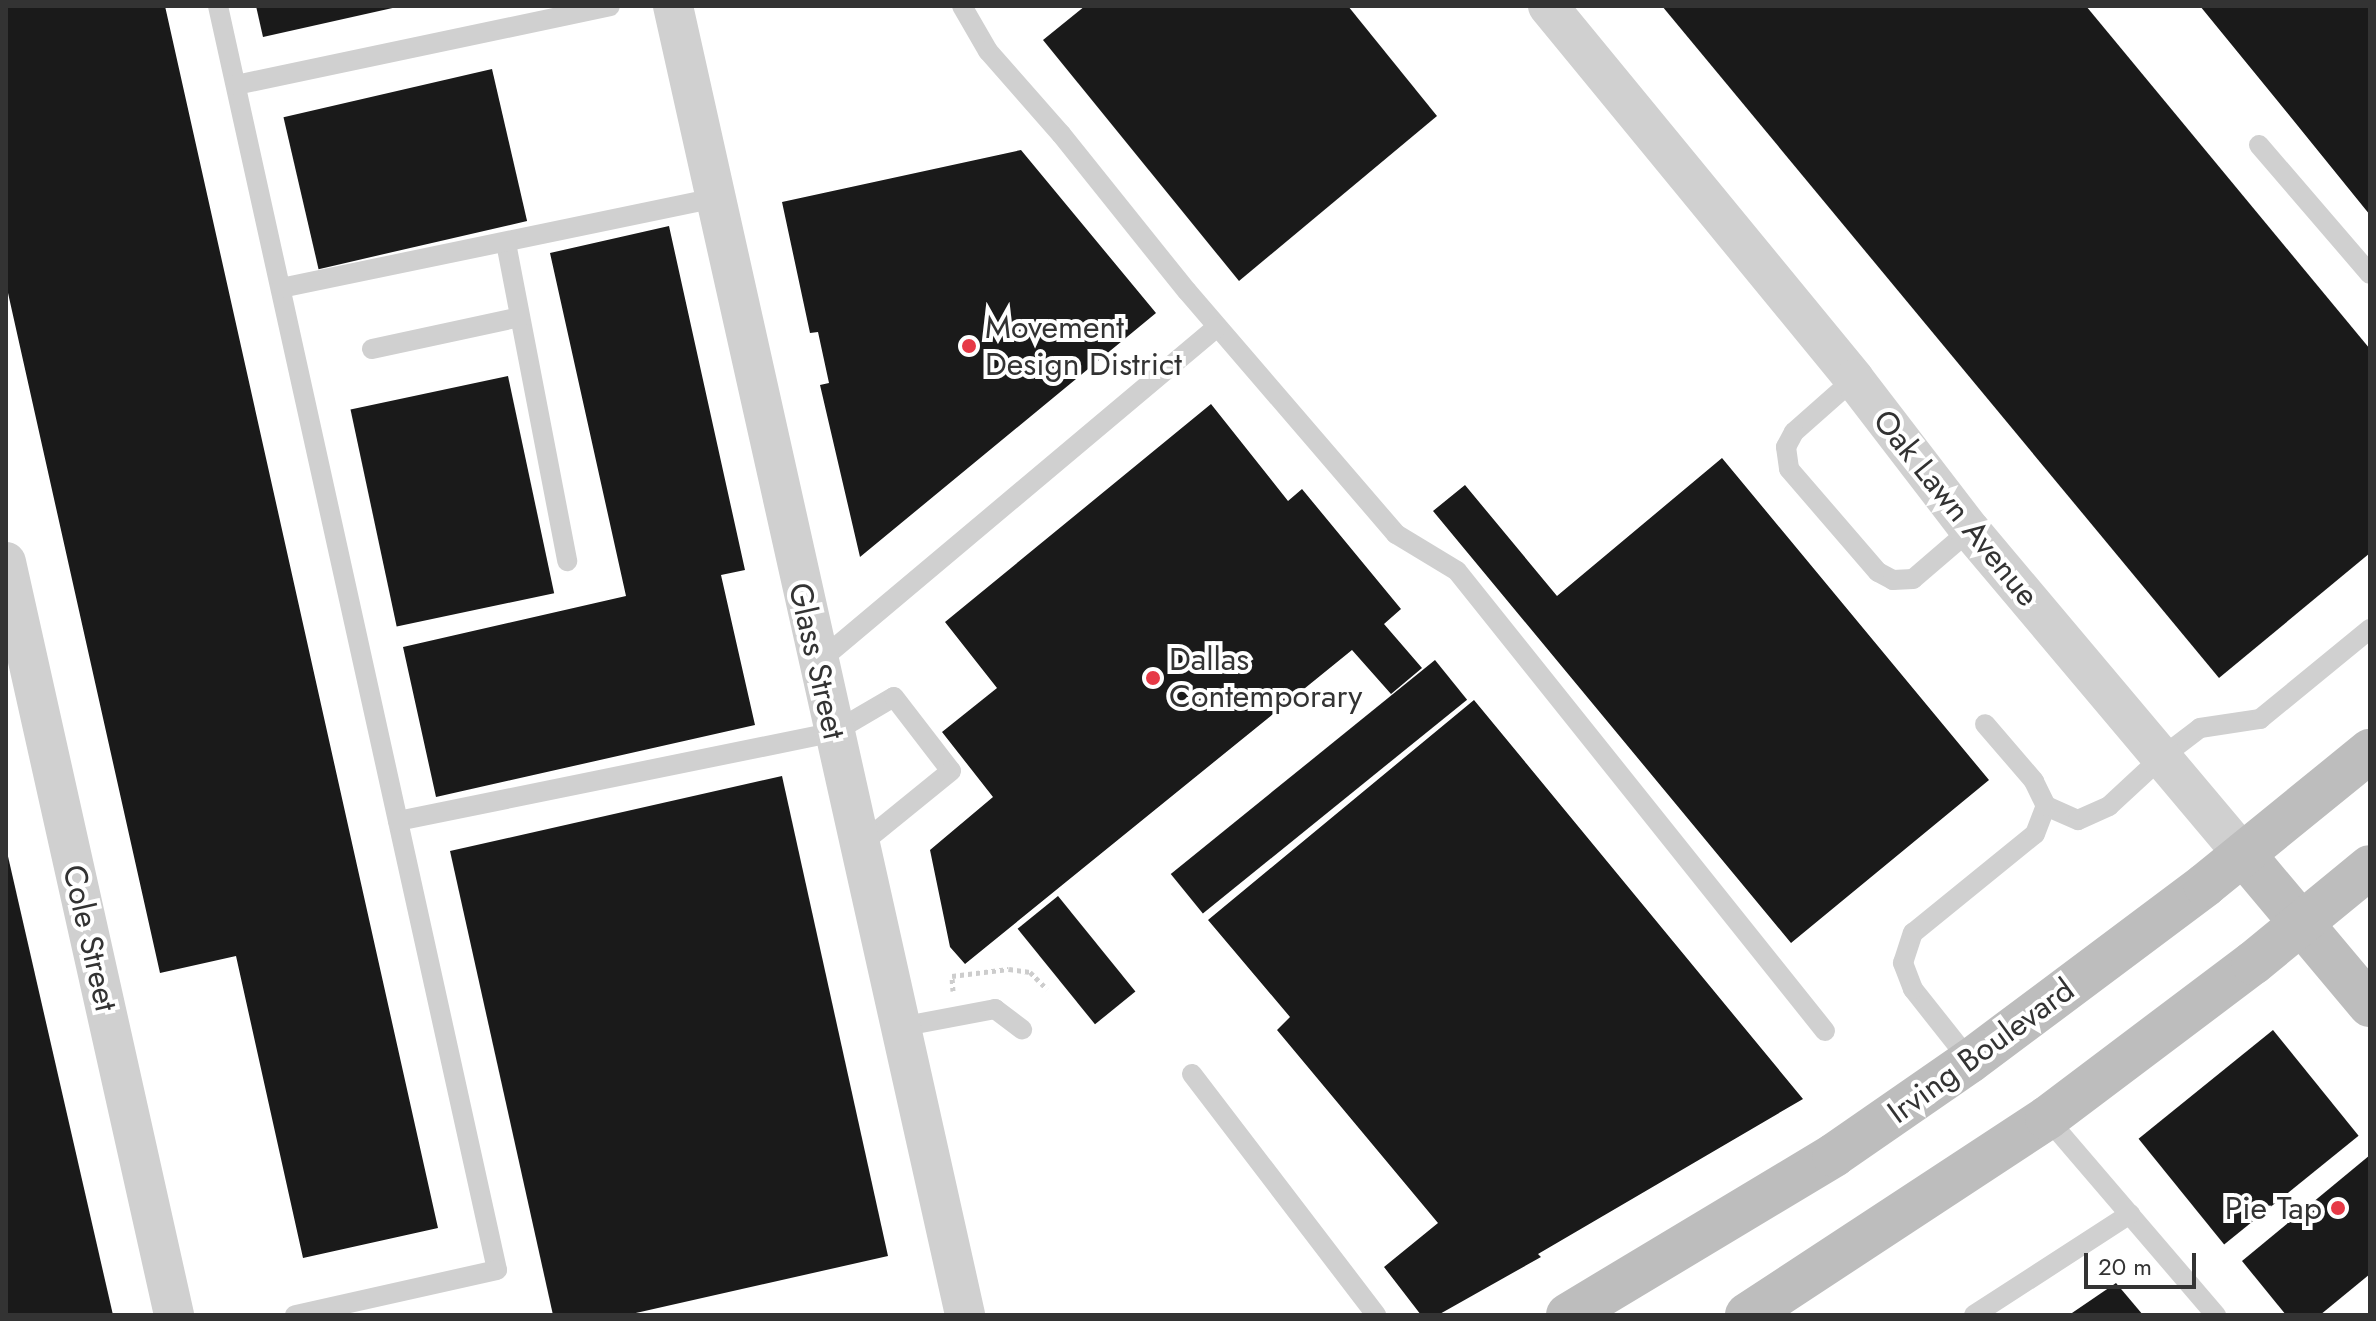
<!DOCTYPE html>
<style>
body{margin:0}
#map{position:relative;width:2376px;height:1321px;overflow:hidden;background:#fff;font-family:Jost,sans-serif}
div>[style]{position:absolute}
[style*='--x']{left:calc(var(--x)*1px);top:calc(var(--y)*1px);width:calc(var(--w)*1px);rotate:calc(var(--a)*1deg)}
.building>*{inset:0;background:#1a1a1a;transform-origin:0 0}
.path>*{height:5px;margin-top:-2.5px;transform-origin:0;background:repeating-linear-gradient(90deg,#cdcdcd 0 4px,transparent 0 8px)}
.lane>*{height:20px;margin:-10px;padding:0 10px;transform-origin:10px;border-radius:10px;background:#d0d0d0}
.street>*{height:40px;margin:-20px;padding:0 20px;transform-origin:20px;border-radius:20px;background:#d0d0d0}
.secondary>*{height:44px;margin:-22px;padding:0 22px;transform-origin:22px;border-radius:22px;background:#bdbdbd}
.dots>*{width:22px;height:22px;translate:-50% -50%;box-sizing:border-box;border:4px solid #fff;border-radius:50%}
span{translate:-50% -50%;white-space:nowrap;text-align:center;line-height:1.15;-webkit-text-stroke:8px #fff;paint-order:stroke}
.poi-label{font-size:32px;color:#333}
.left{translate:0 -50%;text-align:left}
.right{translate:-100% -50%;text-align:right}
.street-label{font-size:32px;color:#333}
.frame{position:absolute;inset:0;border:8px solid #333;pointer-events:none}
.scale{position:absolute;left:2084px;top:1253px;width:112px;height:36px;box-sizing:border-box;border:4px solid #333;border-top:0;padding-left:10px;font-size:24px;line-height:28px;white-space:nowrap;color:#333;-webkit-text-stroke:6px #fff;paint-order:stroke}
</style>
<div id="map">
<div class="building">
<div style="clip-path:polygon(6px 6px,165px 6px,438px 1228px,303px 1258px,236px 956px,160px 973px,6px 284px)"></div>
<div style="clip-path:polygon(256px 6px,397px 6px,397px 7px,263px 37px)"></div>
<div style="clip-path:polygon(1085px 6px,1348px 6px,1437px 116px,1239px 281px,1043px 40px)"></div>
<div style="clip-path:polygon(1662px 6px,2086px 6px,2370px 349px,2370px 553px,2219px 678px)"></div>
<div style="clip-path:polygon(2200px 6px,2370px 6px,2370px 215px,2276px 99px)"></div>
<div style="left:492px;top:69px;width:156px;height:214px;rotate:77deg"></div>
<div style="clip-path:polygon(1021px 150px,1156px 313px,860px 557px,820px 385px,829px 383px,818px 332px,810px 333px,782px 202px)"></div>
<div style="clip-path:polygon(669px 226px,745px 570px,721px 575px,755px 725px,436px 797px,403px 647px,626px 596px,550px 253px)"></div>
<div style="left:508px;top:376px;width:222px;height:161px;rotate:78deg"></div>
<div style="clip-path:polygon(1211px 404px,1288px 501px,1302px 489px,1401px 609px,1384px 624px,1422px 668px,1391px 694px,1352px 650px,965px 964px,950px 947px,930px 850px,993px 797px,942px 732px,997px 688px,945px 622px)"></div>
<div style="clip-path:polygon(1722px 458px,1989px 780px,1791px 943px,1433px 511px,1465px 485px,1557px 596px)"></div>
<div style="left:1435px;top:660px;width:51px;height:340px;rotate:51deg"></div>
<div style="clip-path:polygon(1474px 700px,1803px 1099px,1538px 1254px,1541px 1257px,1438px 1315px,1421px 1315px,1384px 1267px,1438px 1223px,1277px 1030px,1290px 1017px,1208px 920px)"></div>
<div style="clip-path:polygon(782px 776px,888px 1256px,627px 1315px,553px 1315px,450px 851px)"></div>
<div style="clip-path:polygon(6px 852px,7px 852px,113px 1315px,6px 1315px)"></div>
<div style="left:1058px;top:896px;width:123px;height:52px;rotate:51deg"></div>
<div style="left:2273px;top:1030px;width:136px;height:173px;rotate:51deg"></div>
<div style="clip-path:polygon(2370px 1155px,2370px 1274px,2320px 1315px,2286px 1315px,2242px 1261px)"></div>
<div style="clip-path:polygon(2116px 1283px,2143px 1315px,2069px 1315px)"></div>
</div>
<div class="path">
<div style="--x:953;--y:991;--w:15;--a:-94"></div>
<div style="--x:952;--y:976;--w:57;--a:-7"></div>
<div style="--x:1009;--y:969;--w:21;--a:8"></div>
<div style="--x:1030;--y:972;--w:24;--a:45"></div>
</div>
<div class="lane">
<div style="--x:218;--y:6;--w:1294;--a:77.55"></div>
<div style="--x:497;--y:1270;--w:207;--a:167.4"></div>
<div style="--x:962;--y:6;--w:52;--a:60"></div>
<div style="--x:988;--y:51;--w:111;--a:48.7"></div>
<div style="--x:1061;--y:134;--w:201;--a:51.3"></div>
<div style="--x:1187;--y:291;--w:321;--a:49.3"></div>
<div style="--x:1396;--y:534;--w:71;--a:31.2"></div>
<div style="--x:1457;--y:571;--w:589;--a:51.34"></div>
<div style="--x:236;--y:85;--w:382;--a:-11.9"></div>
<div style="--x:2259;--y:145;--w:170;--a:49.3"></div>
<div style="--x:506;--y:243;--w:324;--a:79.1"></div>
<div style="--x:281;--y:288;--w:443;--a:-11.7"></div>
<div style="--x:372;--y:349;--w:151;--a:-12.2"></div>
<div style="--x:1854;--y:379;--w:80;--a:138.5"></div>
<div style="--x:1794;--y:432;--w:17;--a:118"></div>
<div style="--x:1786;--y:447;--w:22;--a:82"></div>
<div style="--x:1789;--y:469;--w:136;--a:49.2"></div>
<div style="--x:1878;--y:572;--w:17;--a:28"></div>
<div style="--x:1893;--y:580;--w:20;--a:-3"></div>
<div style="--x:1913;--y:579;--w:75;--a:-40.7"></div>
<div style="--x:817;--y:663;--w:522;--a:-40.03"></div>
<div style="--x:2046;--y:806;--w:35;--a:24"></div>
<div style="--x:2078;--y:820;--w:34;--a:-24"></div>
<div style="--x:2109;--y:806;--w:72;--a:-42.8"></div>
<div style="--x:2162;--y:757;--w:48;--a:-37.3"></div>
<div style="--x:2200;--y:728;--w:61;--a:-8.5"></div>
<div style="--x:2260;--y:719;--w:142;--a:-39.3"></div>
<div style="--x:398;--y:821;--w:445;--a:-11.5"></div>
<div style="--x:834;--y:732;--w:69;--a:-30.3"></div>
<div style="--x:894;--y:697;--w:93;--a:52.4"></div>
<div style="--x:951;--y:771;--w:117;--a:140.9"></div>
<div style="--x:900;--y:1027;--w:97;--a:-10.7"></div>
<div style="--x:995;--y:1009;--w:34;--a:37"></div>
<div style="--x:1970;--y:1061;--w:92;--a:-128.4"></div>
<div style="--x:1913;--y:989;--w:28;--a:-111"></div>
<div style="--x:1903;--y:963;--w:32;--a:-72"></div>
<div style="--x:1913;--y:933;--w:157;--a:-39.1"></div>
<div style="--x:2035;--y:834;--w:30;--a:-69"></div>
<div style="--x:2046;--y:806;--w:28;--a:-116"></div>
<div style="--x:2034;--y:781;--w:75;--a:-130.7"></div>
<div style="--x:1192;--y:1074;--w:303;--a:52.6"></div>
<div style="--x:2047;--y:1118;--w:260;--a:49.4"></div>
<div style="--x:1974;--y:1315;--w:186;--a:-32.9"></div>
</div>
<div class="street">
<div style="--x:673;--y:6;--w:1341;--a:77.42"></div>
<div style="--x:1548;--y:6;--w:482;--a:50.6"></div>
<div style="--x:1854;--y:379;--w:190;--a:52.5"></div>
<div style="--x:1970;--y:530;--w:425;--a:49.9"></div>
<div style="--x:6;--y:562;--w:772;--a:77.42"></div>
</div>
<div class="secondary">
<div style="--x:2244;--y:855;--w:196;--a:50"></div>
<div style="--x:1568;--y:1315;--w:310;--a:-31"></div>
<div style="--x:1834;--y:1155;--w:165;--a:-34.7"></div>
<div style="--x:1970;--y:1061;--w:294;--a:-36.8"></div>
<div style="--x:2205;--y:885;--w:213;--a:-39.1"></div>
<div style="--x:1747;--y:1315;--w:359;--a:-33.3"></div>
<div style="--x:2047;--y:1118;--w:258;--a:-37"></div>
<div style="--x:2253;--y:963;--w:151;--a:-39.4"></div>
</div>
<div class="dots">
<div style="left:969px;top:346px;background:#e63946"></div>
<div style="left:1153px;top:678px;background:#e63946"></div>
<div style="left:2338px;top:1208px;background:#e63946"></div>
</div>
<div class="poi-label">
<span class="left" style="left:985px;top:346px">Movement<br>Design District</span>
<span class="left" style="left:1169px;top:678px">Dallas<br>Contemporary</span>
<span class="right" style="left:2322px;top:1208px">Pie Tap</span>
</div>
<div class="street-label">
<span style="left:1956px;top:508px;rotate:51deg">Oak Lawn Avenue</span>
<span style="left:817px;top:661px;rotate:77deg">Glass Street</span>
<span style="left:90px;top:938px;rotate:77deg">Cole Street</span>
<span style="left:1981px;top:1051px;rotate:-36deg">Irving Boulevard</span>
</div>
<div class="frame"></div>
<div class="scale">20 m</div>
</div>
